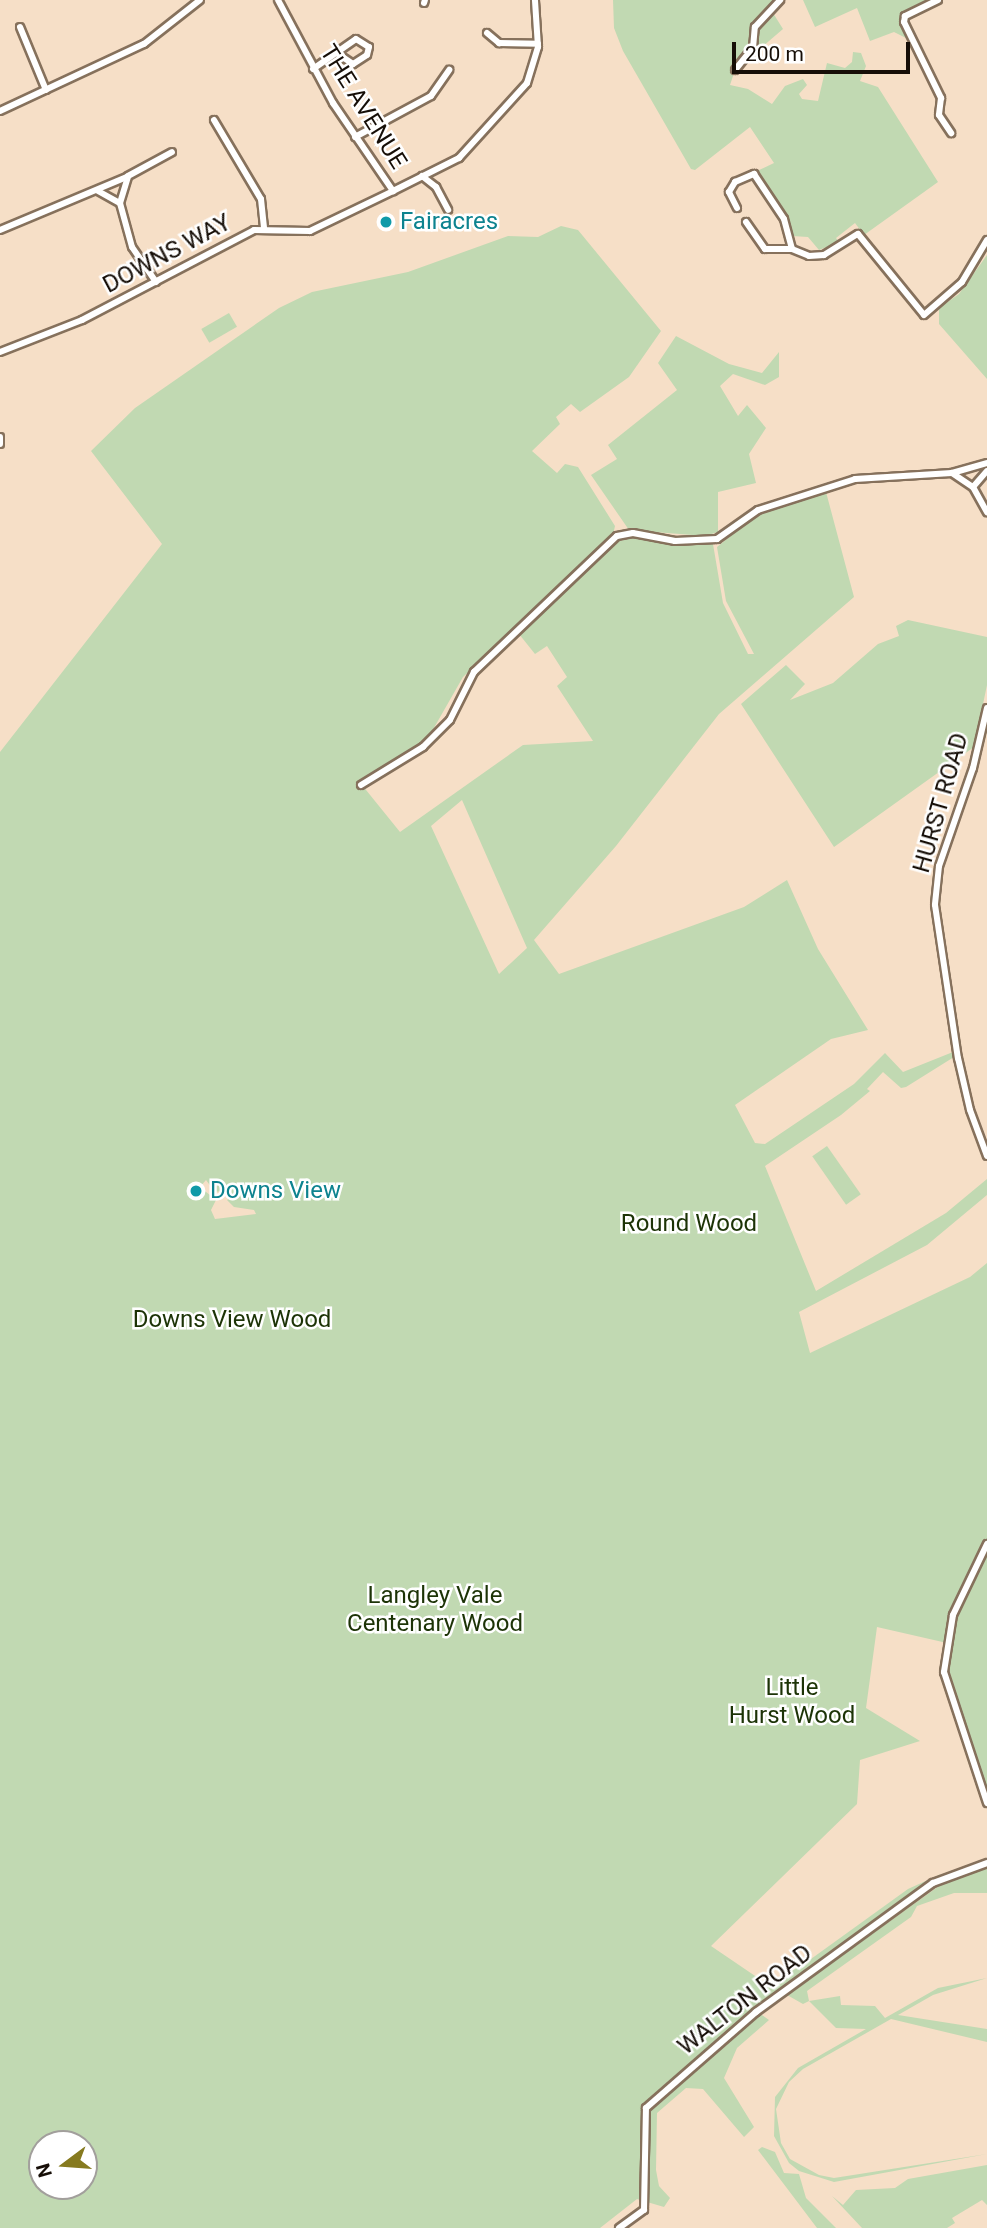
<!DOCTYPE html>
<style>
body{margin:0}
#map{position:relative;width:987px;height:2228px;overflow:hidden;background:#f6dfc7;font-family:Roboto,sans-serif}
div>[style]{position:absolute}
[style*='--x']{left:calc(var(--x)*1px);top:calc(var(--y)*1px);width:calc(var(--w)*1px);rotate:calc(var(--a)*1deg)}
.green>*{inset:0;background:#c1d9b2;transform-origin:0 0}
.roads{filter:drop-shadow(2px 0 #86715c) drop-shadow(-2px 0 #86715c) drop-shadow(0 2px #86715c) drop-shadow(0 -2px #86715c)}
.minor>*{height:6px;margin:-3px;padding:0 3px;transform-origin:3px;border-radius:3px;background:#fff}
.dots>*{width:19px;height:19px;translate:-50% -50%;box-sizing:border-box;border:4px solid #fff;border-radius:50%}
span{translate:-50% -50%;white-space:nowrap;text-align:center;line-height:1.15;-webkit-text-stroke:5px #fff;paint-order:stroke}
.street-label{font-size:24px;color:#160e07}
.culture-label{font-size:24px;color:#0d838f}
.left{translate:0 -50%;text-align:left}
.park-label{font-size:24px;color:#1c3306}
.north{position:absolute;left:28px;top:2130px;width:70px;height:70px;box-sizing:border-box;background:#fff;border:2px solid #a29f9c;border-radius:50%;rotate:254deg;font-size:19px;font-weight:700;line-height:28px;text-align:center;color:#160e07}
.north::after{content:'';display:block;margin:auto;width:24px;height:32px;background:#867a1f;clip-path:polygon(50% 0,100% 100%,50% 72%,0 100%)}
.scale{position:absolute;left:732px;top:42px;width:178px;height:32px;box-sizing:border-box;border:4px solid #160e07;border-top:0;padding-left:9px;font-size:21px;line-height:24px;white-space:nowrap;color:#160e07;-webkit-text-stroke:5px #fff;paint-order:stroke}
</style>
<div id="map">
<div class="green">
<div style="clip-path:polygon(613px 0,780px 0,773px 13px,783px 29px,735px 70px,730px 85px,748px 89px,772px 104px,785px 86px,803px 79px,807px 85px,799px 94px,802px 99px,818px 101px,827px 63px,845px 68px,852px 62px,853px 52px,861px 53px,866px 66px,860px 81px,878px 87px,938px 182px,864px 235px,855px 223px,836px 238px,839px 242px,819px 250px,808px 237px,792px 236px,781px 207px,757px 171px,774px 163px,750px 127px,695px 170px,691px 169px,623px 51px,614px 28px)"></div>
<div style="clip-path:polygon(803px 0,934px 0,900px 20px,908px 39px,894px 32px,870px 41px,857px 8px,815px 27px)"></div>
<div style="clip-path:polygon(evenodd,561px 226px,578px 230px,661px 331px,629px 377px,580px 412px,571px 404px,556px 417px,560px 424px,532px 451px,557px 473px,565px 464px,578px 467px,615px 526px,613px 535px,592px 561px,589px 558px,463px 677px,423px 747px,362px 785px,400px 832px,523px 745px,593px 741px,557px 686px,567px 677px,547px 646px,535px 654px,519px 634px,619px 541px,633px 538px,713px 544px,723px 603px,748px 654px,754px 654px,726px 601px,717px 547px,760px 512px,826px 492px,854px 597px,719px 714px,616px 846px,534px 940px,559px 974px,744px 907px,787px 880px,818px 949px,868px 1030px,831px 1039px,735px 1105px,755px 1143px,765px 1144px,854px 1084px,885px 1053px,903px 1072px,953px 1052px,954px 1057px,906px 1087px,901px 1088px,883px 1072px,867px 1089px,870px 1091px,841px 1115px,765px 1166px,816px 1291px,946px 1213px,987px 1179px,987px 1195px,927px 1245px,799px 1312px,810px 1353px,970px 1277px,987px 1263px,987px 1790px,948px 1680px,947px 1643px,877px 1627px,866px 1708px,920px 1741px,860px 1760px,857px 1804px,711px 1946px,767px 1984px,804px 1964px,908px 1889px,941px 1874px,755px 2010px,769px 2020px,737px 2048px,724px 2078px,754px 2127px,744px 2137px,703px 2089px,686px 2088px,657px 2113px,656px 2170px,659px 2186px,670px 2198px,664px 2207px,637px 2199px,600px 2228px,0 2228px,0 752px,162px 544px,91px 451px,135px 408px,279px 308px,312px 292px,408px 272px,508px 236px,538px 237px,561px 226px,462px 800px,527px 948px,499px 974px,431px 826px,462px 800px,561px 226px,206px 1180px,215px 1192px,227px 1190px,232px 1197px,227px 1200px,234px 1207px,254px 1210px,256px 1214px,215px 1219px,211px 1210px,216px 1200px,200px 1187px,206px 1180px,561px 226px,42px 2144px,84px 2144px,84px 2186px,42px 2186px,42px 2144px)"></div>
<div style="clip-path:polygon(987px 255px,987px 379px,939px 324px,939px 308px,959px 294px)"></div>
<div style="left:229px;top:313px;width:16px;height:32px;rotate:60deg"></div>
<div style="clip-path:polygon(676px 336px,729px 364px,762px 373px,779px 352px,779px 377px,765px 385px,733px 374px,720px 386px,738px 416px,747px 405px,766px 428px,749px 454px,756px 483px,718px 492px,718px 532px,705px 536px,629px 530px,591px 475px,617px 459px,608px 445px,677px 390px,658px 363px)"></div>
<div style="clip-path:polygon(908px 620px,987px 637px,987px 685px,974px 747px,834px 847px,741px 704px,786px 665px,805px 684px,790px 700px,833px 683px,878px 644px,899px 636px,896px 626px)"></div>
<div style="left:827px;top:1146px;width:59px;height:18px;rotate:55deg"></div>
<div style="clip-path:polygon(987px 1867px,987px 1893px,954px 1893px,917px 1906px,911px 1917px,807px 1991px,809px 2001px,840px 1996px,841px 2005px,875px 2006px,885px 2018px,938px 1988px,987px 1978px,933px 1995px,898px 2015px,987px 2029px,987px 2042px,891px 2019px,803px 2069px,789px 2082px,776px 2109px,781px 2143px,790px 2159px,819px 2175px,834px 2178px,987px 2154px,834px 2182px,799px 2171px,789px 2163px,774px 2136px,775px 2097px,798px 2068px,866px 2029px,836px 2028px,809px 2001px,803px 2004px,787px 1995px,939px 1886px)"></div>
<div style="clip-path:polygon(762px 2147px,775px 2152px,784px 2173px,799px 2174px,806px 2198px,836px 2228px,817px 2228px,758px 2150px)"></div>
<div style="clip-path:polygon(987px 2165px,987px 2205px,982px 2200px,952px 2218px,955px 2223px,947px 2228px,862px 2228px,832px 2196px,843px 2205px,856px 2190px,895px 2188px,908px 2179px)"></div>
</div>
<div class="roads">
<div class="minor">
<div style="--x:278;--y:0;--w:117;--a:61.9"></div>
<div style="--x:333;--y:103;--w:107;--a:55.7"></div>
<div style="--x:393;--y:191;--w:74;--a:-26.6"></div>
<div style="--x:459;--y:158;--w:101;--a:-47.8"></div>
<div style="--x:527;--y:83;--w:38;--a:-73"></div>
<div style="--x:538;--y:47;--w:47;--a:-93.7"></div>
<div style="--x:938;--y:0;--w:37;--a:154"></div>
<div style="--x:905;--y:16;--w:6;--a:99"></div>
<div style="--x:904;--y:22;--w:85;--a:64"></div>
<div style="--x:941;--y:98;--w:17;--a:97"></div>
<div style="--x:939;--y:115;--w:22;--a:56"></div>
<div style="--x:424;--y:3;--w:3;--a:-72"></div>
<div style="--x:20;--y:27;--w:68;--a:67.6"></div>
<div style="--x:487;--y:33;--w:16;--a:40"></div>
<div style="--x:499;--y:43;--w:39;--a:1"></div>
<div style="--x:313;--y:69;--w:52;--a:-34.9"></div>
<div style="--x:356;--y:39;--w:15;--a:32"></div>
<div style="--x:369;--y:47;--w:8;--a:104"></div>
<div style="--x:367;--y:55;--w:17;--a:147"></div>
<div style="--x:353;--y:64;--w:18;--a:-146"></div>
<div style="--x:735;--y:70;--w:28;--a:-51"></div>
<div style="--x:753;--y:48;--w:21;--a:-85"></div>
<div style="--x:755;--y:27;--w:37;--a:-47"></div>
<div style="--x:0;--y:111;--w:159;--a:-25"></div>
<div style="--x:144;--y:44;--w:71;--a:-38.2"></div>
<div style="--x:214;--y:120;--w:92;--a:59.3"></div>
<div style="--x:261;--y:199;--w:30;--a:84"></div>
<div style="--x:355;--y:137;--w:86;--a:-28.3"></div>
<div style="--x:431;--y:96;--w:32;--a:-55"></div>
<div style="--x:422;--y:176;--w:18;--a:38"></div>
<div style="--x:436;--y:187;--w:26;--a:62"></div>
<div style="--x:98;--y:191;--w:25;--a:29"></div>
<div style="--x:737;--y:208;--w:18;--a:-117"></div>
<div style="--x:729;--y:192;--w:12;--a:-59"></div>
<div style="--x:735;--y:182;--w:21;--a:-23"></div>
<div style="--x:754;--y:174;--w:54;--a:56.3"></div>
<div style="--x:784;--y:219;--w:31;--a:75"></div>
<div style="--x:792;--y:249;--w:18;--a:22"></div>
<div style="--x:809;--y:256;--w:15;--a:-4"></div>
<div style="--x:824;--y:255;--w:40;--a:-32"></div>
<div style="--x:858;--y:234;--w:104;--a:50.8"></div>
<div style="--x:924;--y:315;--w:50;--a:-41"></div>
<div style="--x:962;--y:282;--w:49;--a:-59.2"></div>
<div style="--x:746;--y:222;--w:33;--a:55"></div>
<div style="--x:765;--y:249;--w:27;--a:0"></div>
<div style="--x:0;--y:230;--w:138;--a:-22.7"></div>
<div style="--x:156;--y:282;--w:42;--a:-124.4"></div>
<div style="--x:132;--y:247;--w:46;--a:-105.3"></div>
<div style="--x:120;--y:203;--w:28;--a:-73"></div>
<div style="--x:128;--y:176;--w:50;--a:-28.6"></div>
<div style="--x:0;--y:352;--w:88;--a:-21.3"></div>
<div style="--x:82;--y:320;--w:194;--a:-27.6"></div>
<div style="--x:254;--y:230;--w:56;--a:1"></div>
<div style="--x:310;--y:231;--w:92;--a:-25.7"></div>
<div style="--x:0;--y:437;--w:7;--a:90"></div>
<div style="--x:952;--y:473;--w:25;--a:34"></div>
<div style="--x:973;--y:487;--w:29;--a:61"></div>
<div style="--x:973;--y:487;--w:21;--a:-49"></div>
<div style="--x:987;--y:708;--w:62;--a:103.1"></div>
<div style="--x:973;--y:768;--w:104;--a:109.1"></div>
<div style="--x:939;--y:866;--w:39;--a:96"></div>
<div style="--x:935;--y:905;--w:155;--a:81.5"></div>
<div style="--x:958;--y:1058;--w:53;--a:77"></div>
<div style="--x:970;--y:1110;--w:49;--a:69.7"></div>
<div style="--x:361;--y:785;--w:73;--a:-31.5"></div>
<div style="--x:423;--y:747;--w:38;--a:-45"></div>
<div style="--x:450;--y:720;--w:54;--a:-63.4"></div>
<div style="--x:474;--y:672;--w:197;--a:-43.6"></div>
<div style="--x:617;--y:536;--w:16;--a:-11"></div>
<div style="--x:633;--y:533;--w:43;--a:10.8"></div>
<div style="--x:675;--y:541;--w:42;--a:-2.7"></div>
<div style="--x:717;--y:539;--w:50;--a:-35.3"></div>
<div style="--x:758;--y:510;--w:102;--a:-17.7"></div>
<div style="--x:855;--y:479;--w:97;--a:-3.5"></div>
<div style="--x:952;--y:473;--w:36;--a:-16"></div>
<div style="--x:987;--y:1544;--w:79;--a:115.6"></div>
<div style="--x:953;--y:1615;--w:58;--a:99"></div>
<div style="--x:944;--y:1672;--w:138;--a:71.8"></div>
<div style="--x:619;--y:2228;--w:31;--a:-36"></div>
<div style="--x:644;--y:2210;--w:102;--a:-88.9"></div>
<div style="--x:646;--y:2108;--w:146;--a:-41.1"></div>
<div style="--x:756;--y:2012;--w:219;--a:-36.1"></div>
<div style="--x:933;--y:1883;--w:58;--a:-20.3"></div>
</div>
</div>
<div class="dots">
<div style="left:386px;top:222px;background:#0f9aa8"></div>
<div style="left:196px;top:1191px;background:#0f9aa8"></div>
</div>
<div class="street-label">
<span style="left:363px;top:107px;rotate:58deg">THE AVENUE</span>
<span style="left:167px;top:254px;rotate:-28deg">DOWNS WAY</span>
<span style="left:941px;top:803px;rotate:-74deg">HURST ROAD</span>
<span style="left:745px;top:2000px;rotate:-38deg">WALTON ROAD</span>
</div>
<div class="culture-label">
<span class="left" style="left:400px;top:222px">Fairacres</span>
<span class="left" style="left:210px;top:1191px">Downs View</span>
</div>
<div class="park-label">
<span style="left:689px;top:1224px">Round Wood</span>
<span style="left:232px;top:1320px">Downs View Wood</span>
<span style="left:435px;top:1610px">Langley Vale<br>Centenary Wood</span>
<span style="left:792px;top:1702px">Little<br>Hurst Wood</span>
</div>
<div class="north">N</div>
<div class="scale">200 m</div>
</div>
